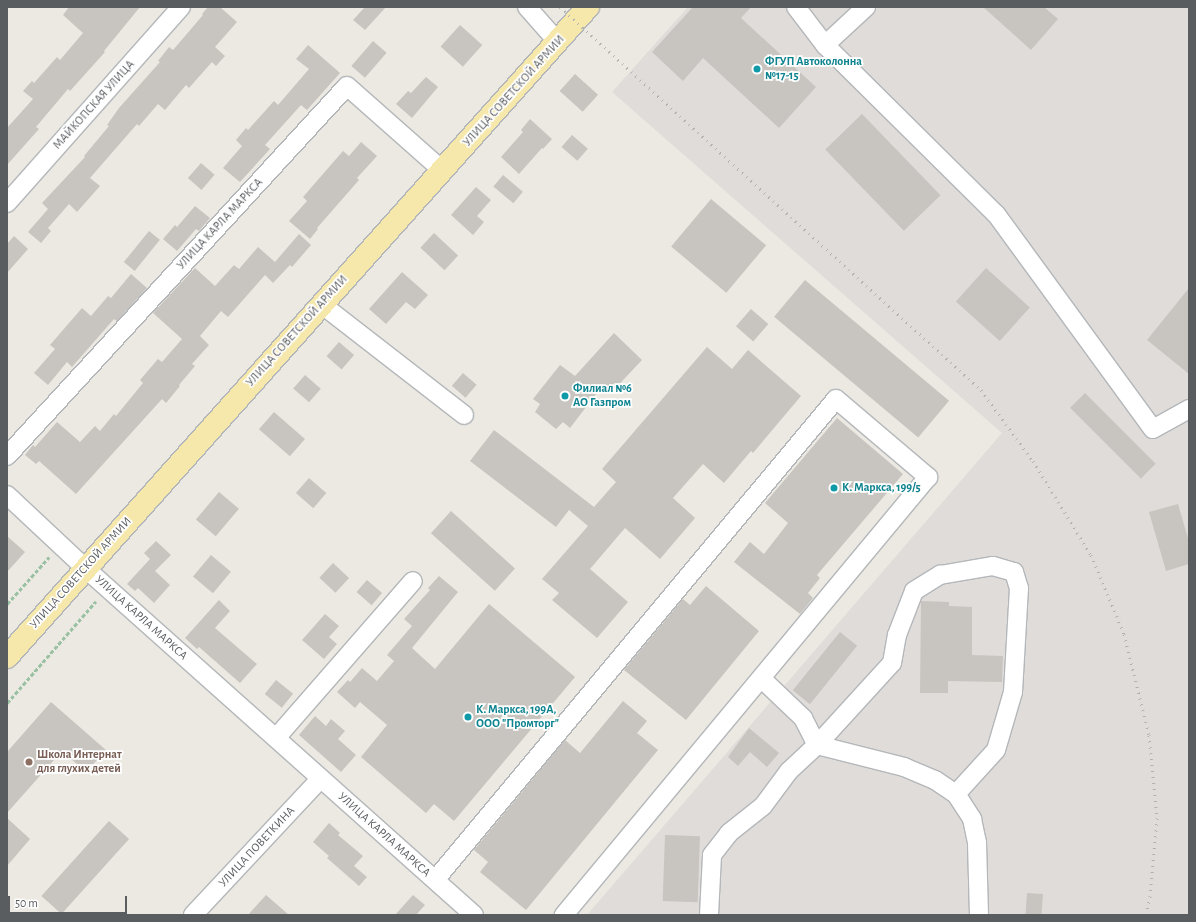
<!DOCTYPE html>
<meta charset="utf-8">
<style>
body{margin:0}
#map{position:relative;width:1196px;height:922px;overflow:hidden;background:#ebe9e1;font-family:"Alegreya Sans",sans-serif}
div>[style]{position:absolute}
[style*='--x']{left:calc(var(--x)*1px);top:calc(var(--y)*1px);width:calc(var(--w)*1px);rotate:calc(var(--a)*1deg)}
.industrial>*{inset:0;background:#dfdcd9}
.building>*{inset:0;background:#c8c5c0;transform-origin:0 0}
.path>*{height:2.5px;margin-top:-1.25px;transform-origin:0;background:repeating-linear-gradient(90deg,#9ac1a3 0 4px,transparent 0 6px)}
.roads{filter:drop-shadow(1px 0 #b4b7ba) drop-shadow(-1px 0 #b4b7ba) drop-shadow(0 1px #b4b7ba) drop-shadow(0 -1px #b4b7ba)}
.minor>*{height:18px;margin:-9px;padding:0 9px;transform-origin:9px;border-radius:9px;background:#fff}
.major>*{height:22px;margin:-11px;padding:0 11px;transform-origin:11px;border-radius:11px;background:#f6e8ab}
.rail>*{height:3px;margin-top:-1.5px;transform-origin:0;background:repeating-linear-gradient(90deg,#b0b1b1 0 1px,transparent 0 6px)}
.dots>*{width:11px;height:11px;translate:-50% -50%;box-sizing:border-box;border:2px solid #fff;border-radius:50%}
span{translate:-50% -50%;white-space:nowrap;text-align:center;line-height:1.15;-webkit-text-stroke:3.5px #fff;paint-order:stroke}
.culture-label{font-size:12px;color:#0d838f;font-weight:700}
.left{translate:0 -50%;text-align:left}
.street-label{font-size:12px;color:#5a5d60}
.education-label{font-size:12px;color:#785e54;font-weight:700}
.frame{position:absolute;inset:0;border:8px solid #5a5d60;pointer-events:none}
.scale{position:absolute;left:8px;top:896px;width:119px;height:18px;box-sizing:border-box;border:2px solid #5a5d60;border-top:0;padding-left:5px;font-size:12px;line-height:14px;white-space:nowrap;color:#5a5d60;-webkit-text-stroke:3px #fff;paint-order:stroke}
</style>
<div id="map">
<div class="industrial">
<div style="clip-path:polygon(688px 7px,1189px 7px,1189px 915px,587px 915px,1002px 433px,612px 92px)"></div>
</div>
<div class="building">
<div style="clip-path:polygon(69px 7px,140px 7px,104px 51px,105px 52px,70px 91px,68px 89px,36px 127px,39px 129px,7px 165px,7px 128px,33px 99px,23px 91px,32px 81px,34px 83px,57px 57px,60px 60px,83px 33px,63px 15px)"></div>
<div style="clip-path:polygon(208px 7px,220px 7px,237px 22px,215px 47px,225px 56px,216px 66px,212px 62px,189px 88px,186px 85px,165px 110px,158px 104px,139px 126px,137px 124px,90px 178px,100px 186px,77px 212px,69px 204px,48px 228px,51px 231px,41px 243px,28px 232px,48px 209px,42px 203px,85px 157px,84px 156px,109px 126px,107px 125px,119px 108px,160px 62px,158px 61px,169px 47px,173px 50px,203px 15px,202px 14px)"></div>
<div style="clip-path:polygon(365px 7px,386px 7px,365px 30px,353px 20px)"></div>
<div style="clip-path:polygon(693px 7px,751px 7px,741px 18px,816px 87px,779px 128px,703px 58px,683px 81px,652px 52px)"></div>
<div style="clip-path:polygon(983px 7px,1044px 7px,1058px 19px,1031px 50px)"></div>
<div style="left:460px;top:25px;width:30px;height:29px;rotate:42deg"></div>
<div style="left:373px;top:41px;width:18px;height:33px;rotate:41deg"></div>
<div style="clip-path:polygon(308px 45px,340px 73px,307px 110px,301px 105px,265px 145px,270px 149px,240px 182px,223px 168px,242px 146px,236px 140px,246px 128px,248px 130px,274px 101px,278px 105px,309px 69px,296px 59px)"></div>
<div style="left:575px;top:74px;width:31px;height:23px;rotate:42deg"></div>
<div style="clip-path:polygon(426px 77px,438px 87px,412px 118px,396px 104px,408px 91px,411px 93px)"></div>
<div style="left:862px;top:114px;width:113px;height:51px;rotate:46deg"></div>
<div style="clip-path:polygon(530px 119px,552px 139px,543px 149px,542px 148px,519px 174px,501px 157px,523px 132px,521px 130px)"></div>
<div style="left:572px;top:135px;width:21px;height:16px;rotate:41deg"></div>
<div style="clip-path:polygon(361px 142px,377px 156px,357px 178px,359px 180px,317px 228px,318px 229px,310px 239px,289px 221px,307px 201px,303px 197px,343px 151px,349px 156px)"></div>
<div style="left:201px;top:163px;width:18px;height:20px;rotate:41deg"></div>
<div style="left:503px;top:175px;width:26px;height:15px;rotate:40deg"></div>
<div style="clip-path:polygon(476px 187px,491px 200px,477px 216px,484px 222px,473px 235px,451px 215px)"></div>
<div style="left:711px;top:199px;width:72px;height:62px;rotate:40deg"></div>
<div style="clip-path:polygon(195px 206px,210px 218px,199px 231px,196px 229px,177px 251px,163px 239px,175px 225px,177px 227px)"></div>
<div style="left:149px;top:231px;width:14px;height:40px;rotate:39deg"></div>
<div style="left:434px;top:233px;width:33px;height:20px;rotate:43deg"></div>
<div style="clip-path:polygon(299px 234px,311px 245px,292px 267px,290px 265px,273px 283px,265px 275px,228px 317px,221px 311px,200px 336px,209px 345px,192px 364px,195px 366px,179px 385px,180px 386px,166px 403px,162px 399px,76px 494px,39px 461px,36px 464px,25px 455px,33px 445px,35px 447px,57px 422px,80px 442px,95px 426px,100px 431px,114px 414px,116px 416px,143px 383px,140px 380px,158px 359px,162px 362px,182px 339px,153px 313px,195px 268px,215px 286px,234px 265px,239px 269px,258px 247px,275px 262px)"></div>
<div style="clip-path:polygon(14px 236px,28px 249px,7px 273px,7px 244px)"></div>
<div style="left:986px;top:268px;width:59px;height:45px;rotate:42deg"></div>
<div style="clip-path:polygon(402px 272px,428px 295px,415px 309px,406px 302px,386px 324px,369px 309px)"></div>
<div style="clip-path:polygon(131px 274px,147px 288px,117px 321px,114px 319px,72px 367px,67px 362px,48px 385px,34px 373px,55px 349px,50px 345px,82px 308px,91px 316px,108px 296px,111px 298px)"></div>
<div style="left:805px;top:280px;width:188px;height:48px;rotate:40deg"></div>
<div style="clip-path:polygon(1189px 288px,1189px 374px,1147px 340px)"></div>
<div style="left:751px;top:309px;width:23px;height:23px;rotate:41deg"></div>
<div style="clip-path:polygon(614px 333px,642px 360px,611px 393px,603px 385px,570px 428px,563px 422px,556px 429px,535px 412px,540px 404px,533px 399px,560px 365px,575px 376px)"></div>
<div style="left:339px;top:342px;width:20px;height:19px;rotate:41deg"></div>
<div style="clip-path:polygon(707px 347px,732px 369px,748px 350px,801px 396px,753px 453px,751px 451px,724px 483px,703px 464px,673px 498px,695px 518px,660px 559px,625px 528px,590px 569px,628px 602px,597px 638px,552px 600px,559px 593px,542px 579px,588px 526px,569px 510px,556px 527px,470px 461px,494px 430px,594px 507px,616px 482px,602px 469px)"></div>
<div style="left:463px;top:373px;width:18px;height:17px;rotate:41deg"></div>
<div style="left:305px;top:375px;width:21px;height:18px;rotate:41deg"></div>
<div style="left:1085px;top:393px;width:100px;height:21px;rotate:45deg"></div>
<div style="left:274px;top:412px;width:41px;height:23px;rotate:41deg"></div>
<div style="clip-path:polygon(837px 418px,903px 474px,817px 575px,820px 578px,808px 593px,813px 598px,800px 614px,734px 562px,750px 542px,764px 554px,788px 523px,765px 503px)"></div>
<div style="left:309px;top:478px;width:23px;height:20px;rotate:41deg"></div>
<div style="left:219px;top:492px;width:26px;height:36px;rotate:40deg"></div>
<div style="clip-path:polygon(1178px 504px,1189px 542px,1189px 564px,1166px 571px,1149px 512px)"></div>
<div style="left:451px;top:511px;width:86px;height:30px;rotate:42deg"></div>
<div style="clip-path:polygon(7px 536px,25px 552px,7px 572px)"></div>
<div style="clip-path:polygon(156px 541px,171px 555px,155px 571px,170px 585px,154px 603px,138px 588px,135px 591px,127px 584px,150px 559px,144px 553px)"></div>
<div style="left:211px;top:555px;width:26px;height:28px;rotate:40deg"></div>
<div style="left:333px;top:563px;width:22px;height:20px;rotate:43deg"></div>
<div style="clip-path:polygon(439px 576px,458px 592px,412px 648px,435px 669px,489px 604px,575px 677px,454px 821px,434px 804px,426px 813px,361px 757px,387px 725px,360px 702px,355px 708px,337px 692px,348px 680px,350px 682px,362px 668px,377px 681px,394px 661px,387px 655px,412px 626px,404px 619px,430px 590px,428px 588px)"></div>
<div style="left:367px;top:580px;width:20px;height:16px;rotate:41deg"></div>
<div style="clip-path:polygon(706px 586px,759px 631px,686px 720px,624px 670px,683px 599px,690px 605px)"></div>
<div style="clip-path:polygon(219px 600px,230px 611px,215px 628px,257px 664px,240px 683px,199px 647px,197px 649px,185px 638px)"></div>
<div style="clip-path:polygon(921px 601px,949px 602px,949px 606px,972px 607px,972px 655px,1003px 656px,1002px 682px,948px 681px,948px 693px,920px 693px)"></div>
<div style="clip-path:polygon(325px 614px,339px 626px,329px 637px,337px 644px,324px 659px,302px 640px)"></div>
<div style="left:840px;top:632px;width:22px;height:75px;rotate:39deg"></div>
<div style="left:276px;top:680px;width:22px;height:18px;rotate:39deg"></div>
<div style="clip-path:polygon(623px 701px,647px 721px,637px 733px,658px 750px,526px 910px,480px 872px,488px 862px,474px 850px,565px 740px,580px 753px)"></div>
<div style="clip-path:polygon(51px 702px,106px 750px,86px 772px,62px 751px,7px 813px,7px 752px)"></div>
<div style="clip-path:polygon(315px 716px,326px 726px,331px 719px,345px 731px,338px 739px,356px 755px,341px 772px,299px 735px)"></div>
<div style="clip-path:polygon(749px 728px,779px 753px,767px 767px,750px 752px,738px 766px,728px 757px)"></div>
<div style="clip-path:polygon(7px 818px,30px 839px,7px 866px)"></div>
<div style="left:109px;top:821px;width:27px;height:101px;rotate:42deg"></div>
<div style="clip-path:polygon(329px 823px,340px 833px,338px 835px,363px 856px,354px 866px,367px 877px,359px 886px,327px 858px,329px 856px,313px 842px)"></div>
<div style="left:665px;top:835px;width:35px;height:66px;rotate:2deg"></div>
<div style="left:1027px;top:893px;width:16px;height:22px;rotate:4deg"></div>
<div style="clip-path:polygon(266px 895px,289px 915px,248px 915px)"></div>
<div style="clip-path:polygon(413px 895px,425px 905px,416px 915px,395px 915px)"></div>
</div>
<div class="path">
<div style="--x:7;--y:604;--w:63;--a:-48.2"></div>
<div style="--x:7;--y:703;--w:135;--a:-48.9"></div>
</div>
<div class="roads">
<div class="minor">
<div style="--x:527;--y:7;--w:45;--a:48.6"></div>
<div style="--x:796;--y:7;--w:48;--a:52.7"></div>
<div style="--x:825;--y:45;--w:240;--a:44.7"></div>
<div style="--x:996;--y:214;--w:266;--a:53.9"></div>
<div style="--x:1153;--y:429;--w:41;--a:-29.1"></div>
<div style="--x:825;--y:45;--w:56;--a:-42.8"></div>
<div style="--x:7;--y:203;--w:262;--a:-48.4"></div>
<div style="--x:321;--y:304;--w:181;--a:37.8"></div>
<div style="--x:7;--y:456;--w:502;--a:-47.42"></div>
<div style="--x:347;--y:86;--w:128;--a:41.5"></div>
<div style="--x:7;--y:495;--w:107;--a:43.1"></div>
<div style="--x:85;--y:568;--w:521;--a:41.73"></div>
<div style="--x:762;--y:679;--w:57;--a:43.6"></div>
<div style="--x:803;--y:718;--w:30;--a:63"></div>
<div style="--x:276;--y:738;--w:208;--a:-48.9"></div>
<div style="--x:817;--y:745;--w:90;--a:14.2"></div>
<div style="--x:904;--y:767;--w:34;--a:23"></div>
<div style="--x:935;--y:780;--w:25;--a:34"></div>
<div style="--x:956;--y:794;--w:30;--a:57"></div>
<div style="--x:972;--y:819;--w:25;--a:78"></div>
<div style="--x:977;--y:843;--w:72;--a:88.4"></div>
<div style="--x:435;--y:880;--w:626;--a:-50.18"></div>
<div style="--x:836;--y:399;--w:121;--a:40.3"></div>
<div style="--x:928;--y:477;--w:570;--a:129.73"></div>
<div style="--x:193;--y:915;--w:187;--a:-46.9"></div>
<div style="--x:709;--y:915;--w:60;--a:-87.1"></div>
<div style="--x:712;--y:855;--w:28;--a:-52"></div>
<div style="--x:729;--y:833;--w:43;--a:-38.5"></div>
<div style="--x:763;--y:806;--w:44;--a:-53.4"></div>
<div style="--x:789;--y:771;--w:38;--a:-43"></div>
<div style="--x:817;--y:745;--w:111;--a:-47.6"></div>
<div style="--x:892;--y:663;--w:28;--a:-80"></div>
<div style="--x:897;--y:635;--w:47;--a:-68.9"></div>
<div style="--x:914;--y:591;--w:31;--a:-32"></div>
<div style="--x:940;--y:575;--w:54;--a:-9.6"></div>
<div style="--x:993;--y:566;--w:22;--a:16"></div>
<div style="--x:1014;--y:572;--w:17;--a:73"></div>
<div style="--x:1019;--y:588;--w:104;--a:93.3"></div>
<div style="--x:1013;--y:692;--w:60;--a:106.3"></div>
<div style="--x:996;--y:750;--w:59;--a:132.3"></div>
</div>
<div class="major">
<div style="--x:7;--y:657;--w:872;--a:-48.21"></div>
</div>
</div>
<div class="rail">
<div style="--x:560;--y:7;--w:569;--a:42.29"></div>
<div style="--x:981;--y:390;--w:88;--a:53.8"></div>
<div style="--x:1033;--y:461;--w:110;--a:58.3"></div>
<div style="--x:1091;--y:555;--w:86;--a:67.3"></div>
<div style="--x:1124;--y:634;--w:104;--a:76.1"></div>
<div style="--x:1149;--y:735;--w:83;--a:84.5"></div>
<div style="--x:1157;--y:818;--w:78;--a:95.1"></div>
<div style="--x:1150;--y:896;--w:19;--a:102"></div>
</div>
<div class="dots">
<div style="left:757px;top:69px;background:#0f9aa8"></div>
<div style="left:565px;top:396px;background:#0f9aa8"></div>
<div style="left:834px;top:488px;background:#0f9aa8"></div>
<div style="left:468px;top:717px;background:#0f9aa8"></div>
<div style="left:29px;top:762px;background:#8d6e63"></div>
</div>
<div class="culture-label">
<span class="left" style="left:765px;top:69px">ФГУП Автоколонна<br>№17-15</span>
<span class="left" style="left:573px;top:396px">Филиал №6<br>АО Газпром</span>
<span class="left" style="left:842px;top:488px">К. Маркса, 199/5</span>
<span class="left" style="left:476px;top:717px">К. Маркса, 199А,<br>ООО "Промторг"</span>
</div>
<div class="street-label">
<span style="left:514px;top:91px;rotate:-48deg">УЛИЦА СОВЕТСКОЙ АРМИИ</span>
<span style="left:94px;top:105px;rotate:-48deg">МАЙКОПСКАЯ УЛИЦА</span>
<span style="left:220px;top:224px;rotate:-47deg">УЛИЦА КАРЛА МАРКСА</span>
<span style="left:297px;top:331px;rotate:-48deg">УЛИЦА СОВЕТСКОЙ АРМИИ</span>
<span style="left:81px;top:573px;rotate:-48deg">УЛИЦА СОВЕТСКОЙ АРМИИ</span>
<span style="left:141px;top:618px;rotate:42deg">УЛИЦА КАРЛА МАРКСА</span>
<span style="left:384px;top:835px;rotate:42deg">УЛИЦА КАРЛА МАРКСА</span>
<span style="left:257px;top:847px;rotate:-47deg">УЛИЦА ПОВЕТКИНА</span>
</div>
<div class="education-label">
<span class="left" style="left:37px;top:762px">Школа Интернат<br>для глухих детей</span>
</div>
<div class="frame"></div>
<div class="scale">50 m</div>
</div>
